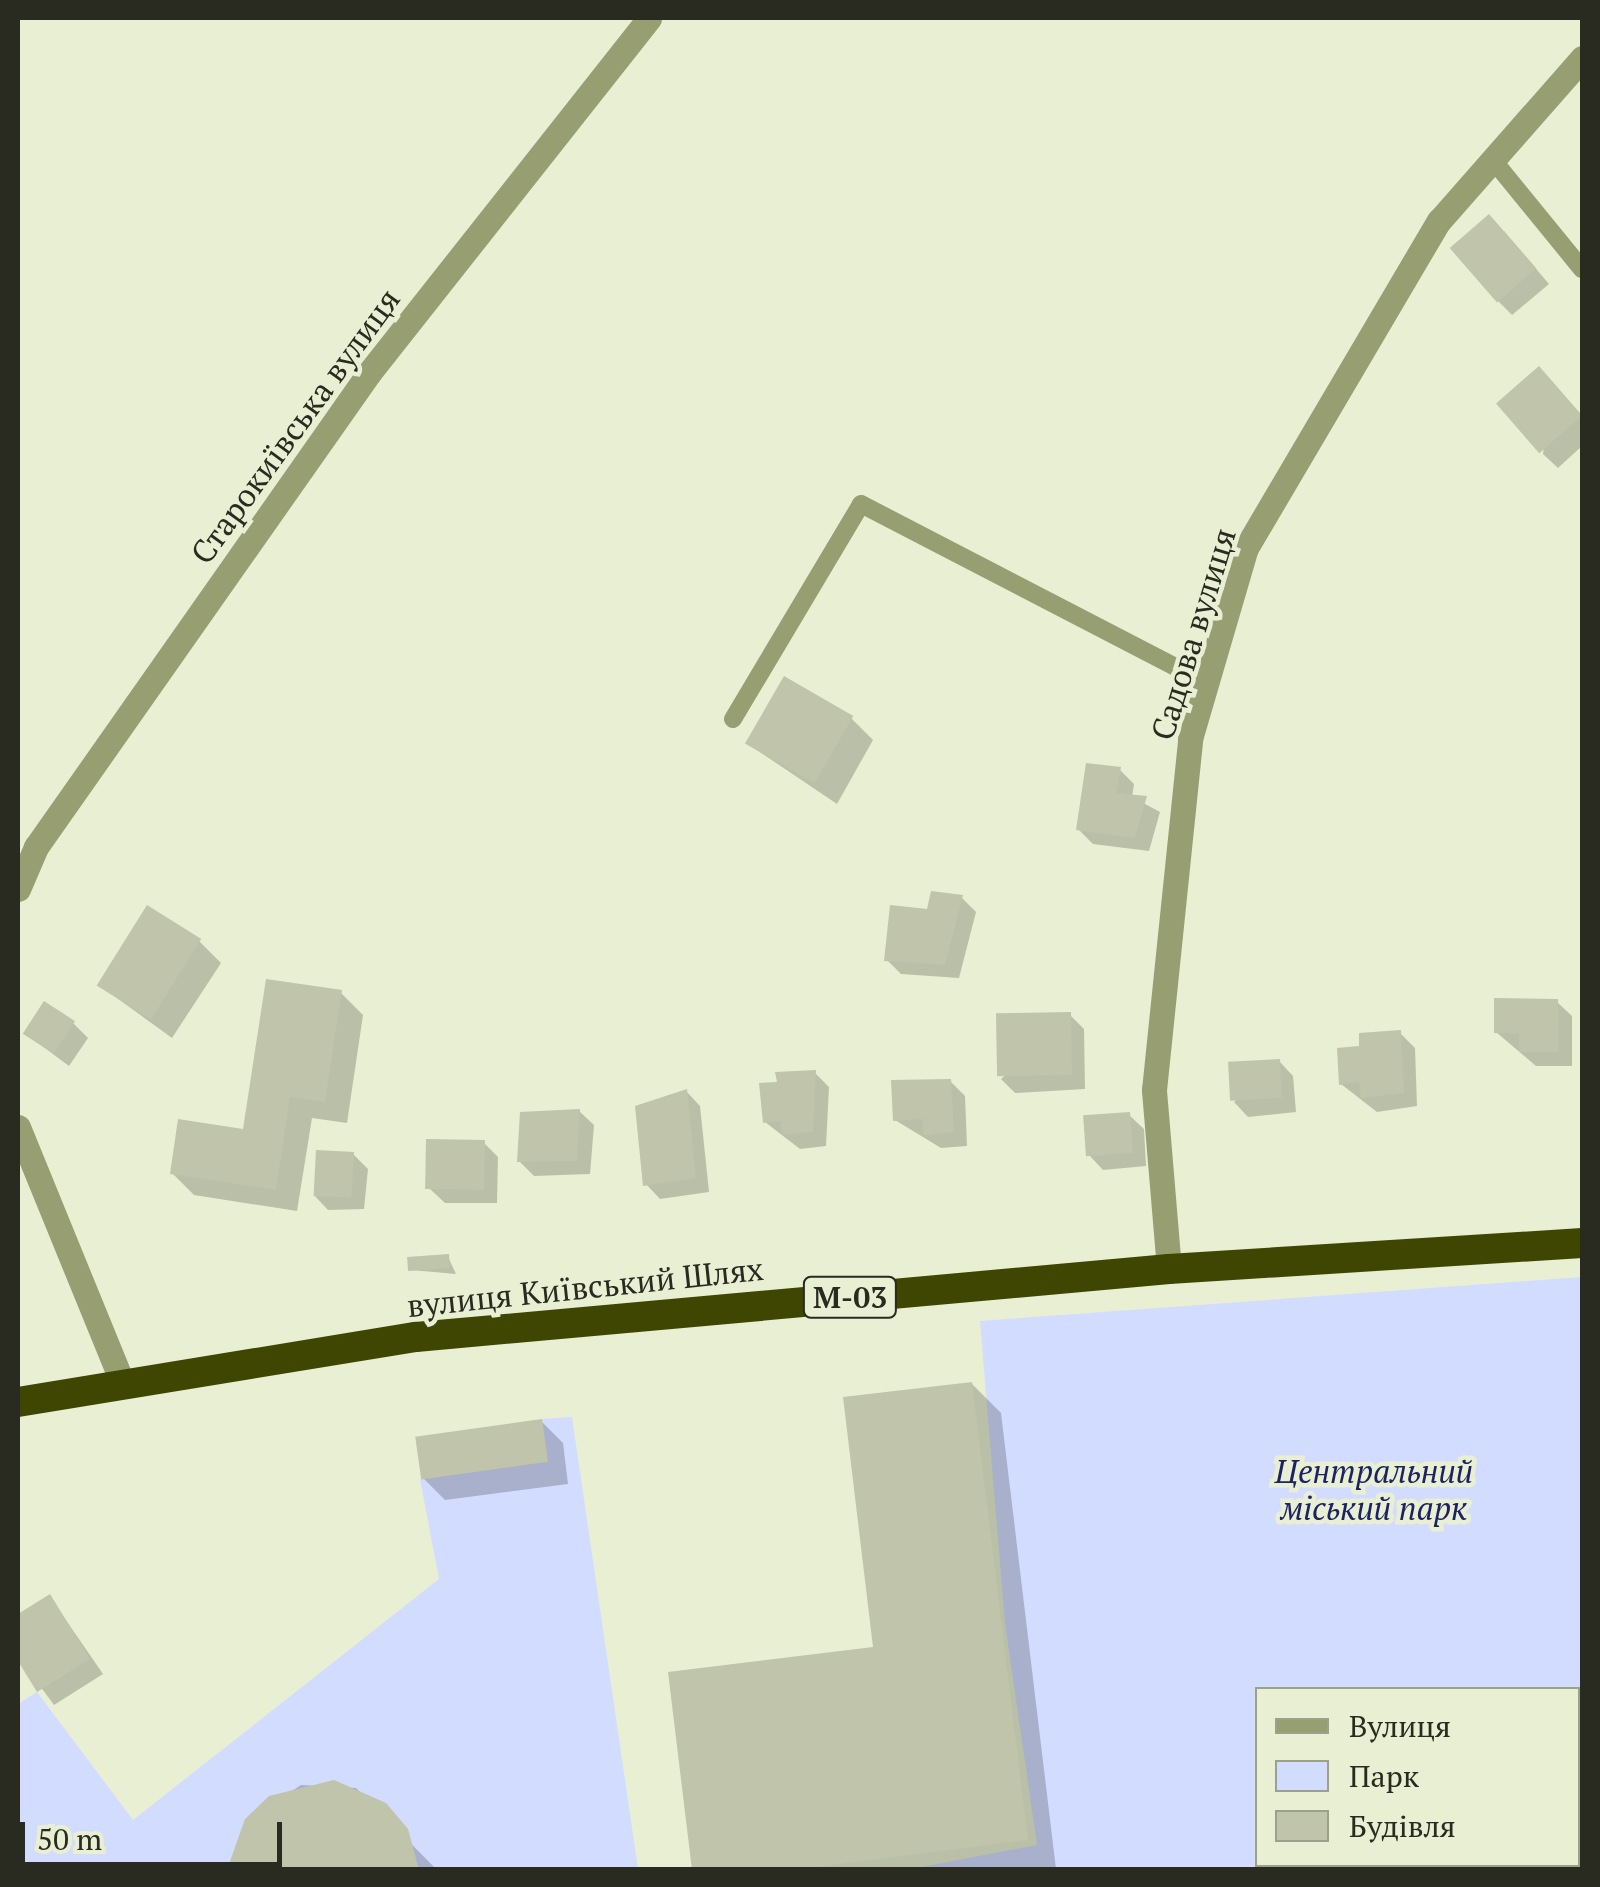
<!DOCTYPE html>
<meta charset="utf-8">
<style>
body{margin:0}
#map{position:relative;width:1600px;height:1887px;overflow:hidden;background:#e9efd3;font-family:"PT Serif",serif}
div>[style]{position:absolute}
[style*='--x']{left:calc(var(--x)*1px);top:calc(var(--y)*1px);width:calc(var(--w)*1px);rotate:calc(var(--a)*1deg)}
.green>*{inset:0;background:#d2dcff}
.shadow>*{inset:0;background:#0003;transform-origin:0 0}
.building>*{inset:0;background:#bfc4aa;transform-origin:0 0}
.lane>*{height:18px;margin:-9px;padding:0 9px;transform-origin:9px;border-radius:9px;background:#979f72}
.street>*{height:25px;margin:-12.5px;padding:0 12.5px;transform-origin:12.5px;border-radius:12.5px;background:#979f72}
.highway>*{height:30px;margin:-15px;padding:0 15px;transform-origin:15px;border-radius:15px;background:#3f4602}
span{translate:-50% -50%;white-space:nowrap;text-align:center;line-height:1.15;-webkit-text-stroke:9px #e9efd3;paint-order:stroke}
.shield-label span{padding:2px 8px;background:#e9efd3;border:2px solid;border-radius:8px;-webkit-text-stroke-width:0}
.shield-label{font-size:30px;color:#292b20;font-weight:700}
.street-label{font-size:32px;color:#292b20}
.park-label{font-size:32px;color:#1c2362;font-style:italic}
.frame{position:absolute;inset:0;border:20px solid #292b20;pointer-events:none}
.legend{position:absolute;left:1255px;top:1687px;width:325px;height:180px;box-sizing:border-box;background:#e9efd3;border:2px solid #9ca18b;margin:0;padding:12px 18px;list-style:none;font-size:30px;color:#292b20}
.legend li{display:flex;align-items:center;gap:20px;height:50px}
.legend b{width:50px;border:2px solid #9ca18b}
.scale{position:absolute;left:20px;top:1822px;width:262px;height:45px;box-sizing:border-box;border:5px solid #292b20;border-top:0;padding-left:12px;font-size:30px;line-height:35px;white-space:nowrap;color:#292b20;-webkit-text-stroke:8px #e9efd3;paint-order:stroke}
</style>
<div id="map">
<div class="green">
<div style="clip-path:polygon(1582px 1277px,1582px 1837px,1578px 1690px,1258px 1690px,1258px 1864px,1534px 1865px,911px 1869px,1037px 1845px,1005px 1623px,980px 1321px)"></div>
<div style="clip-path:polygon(572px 1417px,638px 1869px,18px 1869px,18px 1704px,37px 1692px,133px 1820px,439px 1579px,420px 1479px,547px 1462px,542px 1419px)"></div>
</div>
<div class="shadow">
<div style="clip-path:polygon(1504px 231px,1549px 284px,1512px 315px,1498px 301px)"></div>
<div style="clip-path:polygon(1553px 384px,1582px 417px,1582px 446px,1558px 468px,1543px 454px)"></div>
<div style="clip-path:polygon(851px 718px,873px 740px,837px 804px,748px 744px)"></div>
<div style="clip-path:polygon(1120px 770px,1134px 784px,1132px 797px,1160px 812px,1149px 851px,1093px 844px,1078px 829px)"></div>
<div style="clip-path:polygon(961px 897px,976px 912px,959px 978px,901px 974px,887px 960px,928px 911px)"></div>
<div style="clip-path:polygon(199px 941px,221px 963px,172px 1038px,99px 985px)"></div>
<div style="clip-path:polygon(341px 993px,363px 1015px,347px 1123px,312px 1118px,297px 1211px,194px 1195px,172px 1173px,245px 1132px)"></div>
<div style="clip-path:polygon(1557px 1002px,1572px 1016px,1572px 1066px,1536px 1066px,1496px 1032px)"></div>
<div style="clip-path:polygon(1070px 1015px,1084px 1029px,1085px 1089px,1015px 1093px,1001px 1079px)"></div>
<div style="clip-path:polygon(73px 1023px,88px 1038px,69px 1066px,26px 1034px)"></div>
<div style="clip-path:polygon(1400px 1033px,1415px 1048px,1417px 1106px,1377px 1112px,1341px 1084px,1362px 1048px)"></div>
<div style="clip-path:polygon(1279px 1061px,1293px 1076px,1296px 1112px,1248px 1117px,1234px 1102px)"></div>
<div style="clip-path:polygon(815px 1073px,829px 1087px,826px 1146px,800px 1149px,765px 1122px,780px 1085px)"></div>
<div style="clip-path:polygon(950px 1081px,965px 1096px,967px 1146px,941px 1148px,895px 1120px)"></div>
<div style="clip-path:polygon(686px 1091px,700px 1106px,709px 1192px,660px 1199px,646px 1184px)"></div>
<div style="clip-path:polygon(579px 1111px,594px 1125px,590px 1174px,534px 1176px,519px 1161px)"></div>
<div style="clip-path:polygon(1129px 1115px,1144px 1129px,1146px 1166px,1103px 1170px,1089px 1155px)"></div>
<div style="clip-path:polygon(484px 1143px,498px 1157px,497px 1203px,445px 1203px,430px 1189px)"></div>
<div style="clip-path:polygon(353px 1154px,368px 1169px,364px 1209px,328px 1210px,314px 1195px)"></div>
<div style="clip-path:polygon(448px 1257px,456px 1274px,411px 1270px)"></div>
<div style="clip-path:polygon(972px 1384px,1001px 1413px,1056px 1869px,695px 1870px,876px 1650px)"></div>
<div style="clip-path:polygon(541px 1421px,563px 1443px,568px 1484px,445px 1500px,423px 1478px)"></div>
<div style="clip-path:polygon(50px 1597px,103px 1674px,54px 1705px,18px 1656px,18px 1617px)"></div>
<div style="clip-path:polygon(301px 1785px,356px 1788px,437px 1870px,231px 1870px,247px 1821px)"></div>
<div style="left:1502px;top:1864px;width:58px;height:7px"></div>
</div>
<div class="building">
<div style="left:1489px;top:214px;width:72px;height:52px;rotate:49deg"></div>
<div style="left:1539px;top:366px;width:66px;height:57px;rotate:49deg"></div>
<div style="left:784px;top:676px;width:80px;height:78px;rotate:30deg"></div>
<div style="clip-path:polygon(1086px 763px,1121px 767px,1116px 793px,1147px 796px,1135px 838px,1076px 830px)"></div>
<div style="clip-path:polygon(931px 891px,963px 895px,945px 965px,884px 961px,890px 905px,927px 909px)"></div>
<div style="left:147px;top:905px;width:64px;height:95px;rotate:32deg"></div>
<div style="clip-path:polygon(266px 979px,342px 990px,325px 1102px,290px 1097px,276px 1190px,170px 1174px,178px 1119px,243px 1129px)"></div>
<div style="clip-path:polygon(1494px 998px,1558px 999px,1559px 1052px,1519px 1052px,1519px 1034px,1494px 1033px)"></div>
<div style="left:44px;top:1001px;width:37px;height:39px;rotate:33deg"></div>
<div style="left:1071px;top:1012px;width:63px;height:75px;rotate:89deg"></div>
<div style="clip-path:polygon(1401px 1030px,1404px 1093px,1361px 1098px,1359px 1082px,1339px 1085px,1337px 1048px,1359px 1046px,1359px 1033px)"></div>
<div style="left:1280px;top:1059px;width:39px;height:52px;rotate:87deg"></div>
<div style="clip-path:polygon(816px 1070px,813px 1132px,783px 1135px,780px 1121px,763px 1123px,759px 1083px,777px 1082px,775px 1072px)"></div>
<div style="clip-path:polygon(951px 1079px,954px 1132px,924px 1135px,922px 1119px,893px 1121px,891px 1080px)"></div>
<div style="clip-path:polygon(687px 1089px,696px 1178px,643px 1186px,635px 1106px)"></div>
<div style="clip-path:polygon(580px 1109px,577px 1161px,517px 1162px,520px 1112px)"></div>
<div style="left:1130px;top:1112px;width:41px;height:47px;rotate:86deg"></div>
<div style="left:485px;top:1140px;width:50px;height:59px;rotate:91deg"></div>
<div style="left:316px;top:1150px;width:38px;height:46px;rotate:3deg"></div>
<div style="left:449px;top:1254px;width:14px;height:42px;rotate:86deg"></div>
<div style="clip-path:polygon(972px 1382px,1028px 1840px,793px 1870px,692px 1870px,668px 1672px,873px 1647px,843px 1397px)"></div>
<div style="left:542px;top:1419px;width:43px;height:128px;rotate:82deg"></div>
<div style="clip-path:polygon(50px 1594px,90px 1659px,37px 1692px,18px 1661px,18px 1614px)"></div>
<div style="clip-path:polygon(334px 1780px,386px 1803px,408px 1829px,419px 1870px,227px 1870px,245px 1819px,269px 1796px)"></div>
</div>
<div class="lane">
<div style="--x:1493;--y:160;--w:141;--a:50.8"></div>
<div style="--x:733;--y:719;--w:250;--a:-59.2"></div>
<div style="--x:861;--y:504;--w:389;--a:27.4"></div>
</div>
<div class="street">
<div style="--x:18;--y:889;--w:46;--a:-66.8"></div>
<div style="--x:36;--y:847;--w:579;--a:-54.91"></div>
<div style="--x:369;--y:373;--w:452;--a:-51.7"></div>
<div style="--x:18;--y:1127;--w:272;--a:67.8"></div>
<div style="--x:1169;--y:1269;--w:180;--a:-94.8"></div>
<div style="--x:1154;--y:1090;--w:353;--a:-84.1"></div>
<div style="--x:1190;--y:739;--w:199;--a:-73.7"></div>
<div style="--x:1246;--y:548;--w:380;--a:-59.5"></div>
<div style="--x:1439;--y:221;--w:217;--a:-48.7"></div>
</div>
<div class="highway">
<div style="--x:18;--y:1402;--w:403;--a:-9.3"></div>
<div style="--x:416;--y:1337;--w:756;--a:-5.16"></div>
<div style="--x:1169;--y:1269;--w:414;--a:-3.6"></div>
</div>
<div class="shield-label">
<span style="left:850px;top:1297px">М-03</span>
</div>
<div class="street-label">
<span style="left:295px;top:426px;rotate:-54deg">Старокиївська вулиця</span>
<span style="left:1193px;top:634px;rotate:-73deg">Садова вулиця</span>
<span style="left:585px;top:1287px;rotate:-6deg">вулиця Київський Шлях</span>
</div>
<div class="park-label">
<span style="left:1374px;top:1490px">Центральний<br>міський парк</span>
</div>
<div class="frame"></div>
<ul class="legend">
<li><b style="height:12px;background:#979f72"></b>Вулиця</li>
<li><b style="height:28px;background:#d2dcff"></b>Парк</li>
<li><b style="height:28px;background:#bfc4aa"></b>Будівля</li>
</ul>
<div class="scale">50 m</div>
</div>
